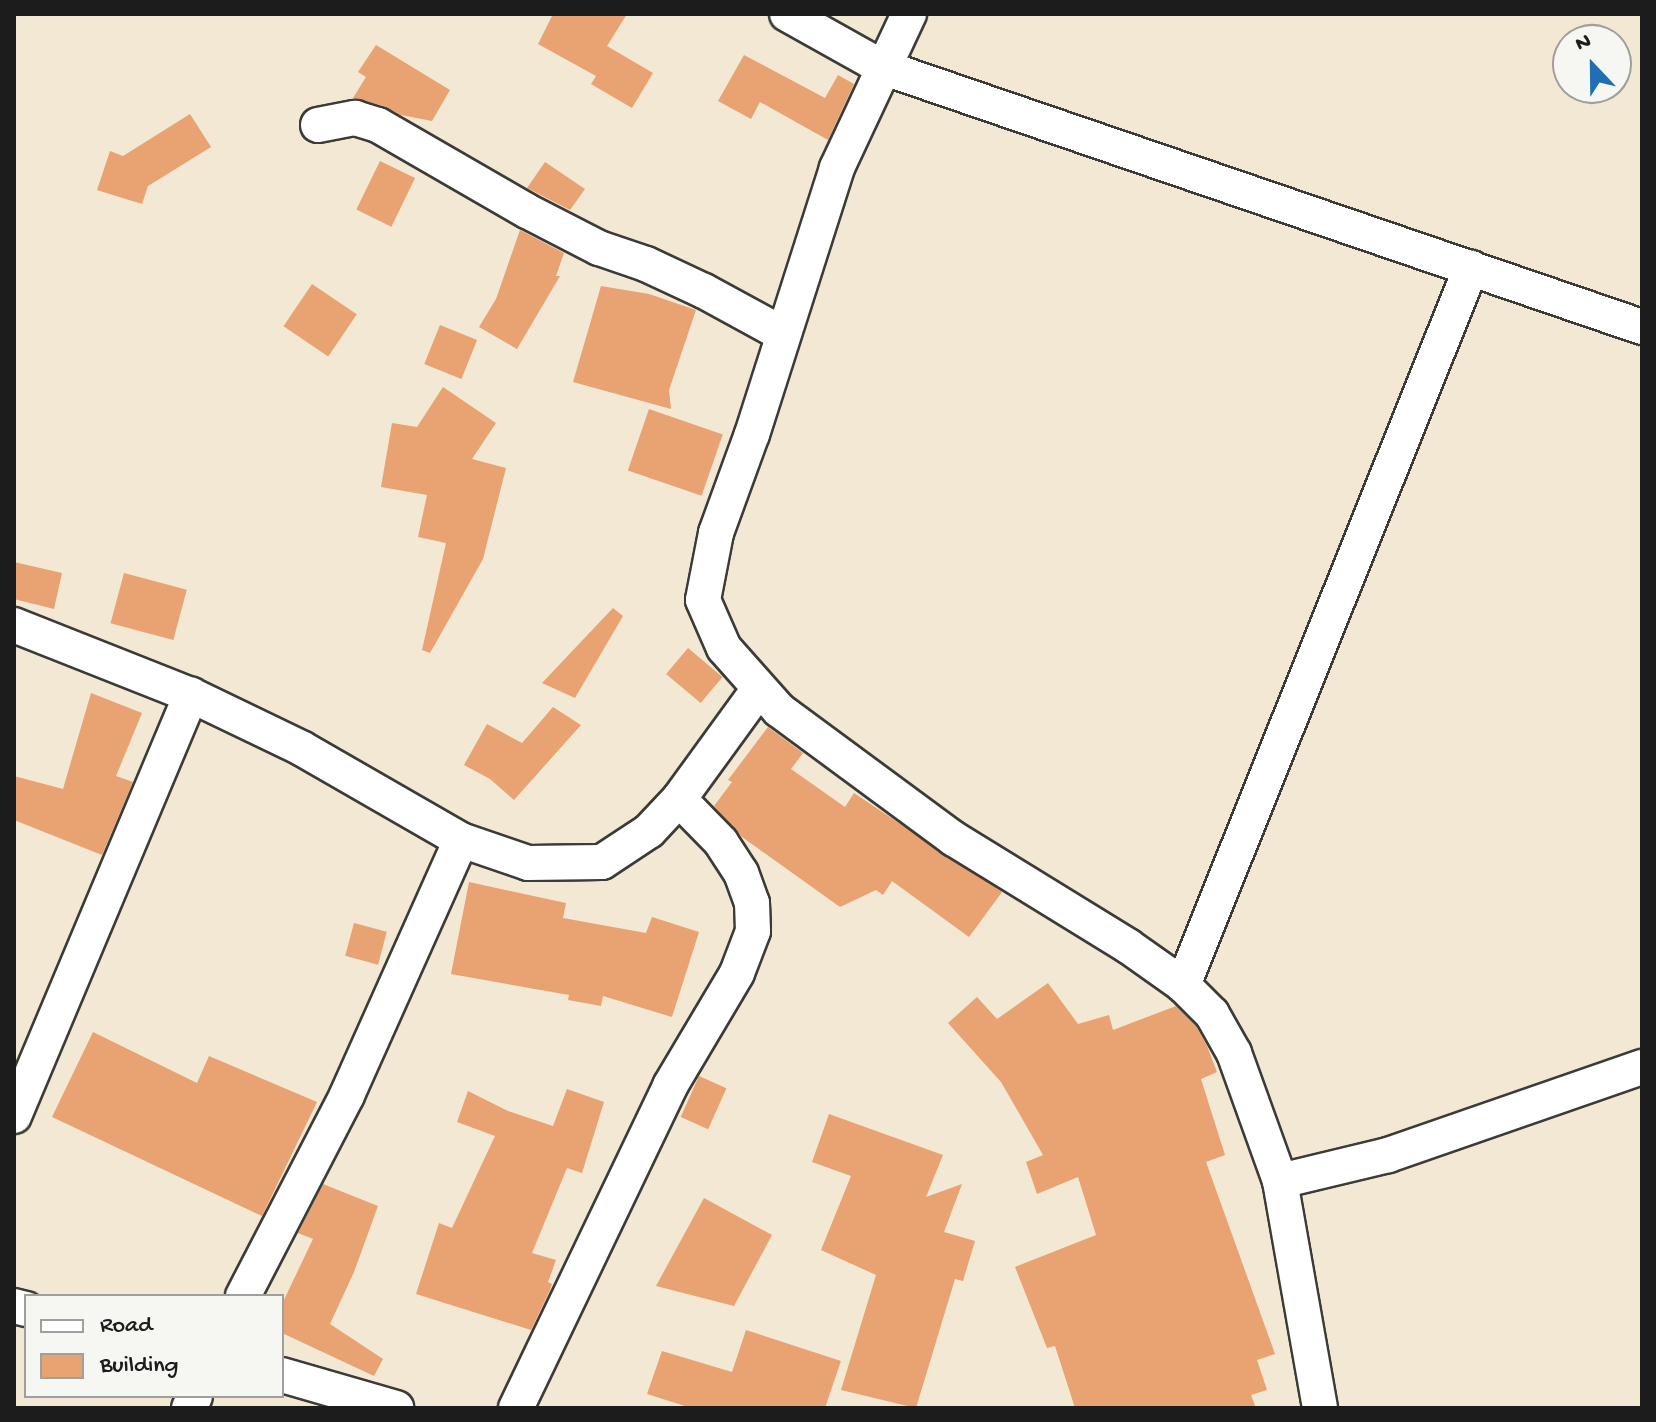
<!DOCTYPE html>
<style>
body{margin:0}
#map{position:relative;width:1656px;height:1422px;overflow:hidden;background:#f2e8d3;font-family:"Gochi Hand",sans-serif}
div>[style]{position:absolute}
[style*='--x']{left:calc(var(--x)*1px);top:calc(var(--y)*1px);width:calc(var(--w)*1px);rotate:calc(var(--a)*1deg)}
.building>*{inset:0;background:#e9a271;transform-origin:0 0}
.roads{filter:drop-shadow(2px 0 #3c3b37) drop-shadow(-2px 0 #3c3b37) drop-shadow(0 2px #3c3b37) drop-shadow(0 -2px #3c3b37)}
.minor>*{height:34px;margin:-17px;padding:0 17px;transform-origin:17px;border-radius:17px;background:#fff}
span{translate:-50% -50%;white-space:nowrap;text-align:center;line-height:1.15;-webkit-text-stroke:8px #f6f6f2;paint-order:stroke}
.frame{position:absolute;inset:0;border:16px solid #1c1c1c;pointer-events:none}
.legend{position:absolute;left:24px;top:1294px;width:260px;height:104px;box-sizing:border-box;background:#f6f6f2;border:2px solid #9f9f9c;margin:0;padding:10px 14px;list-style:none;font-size:24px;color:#1c1c1c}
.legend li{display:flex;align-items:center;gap:16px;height:40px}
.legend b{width:40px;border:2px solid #9f9f9c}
.north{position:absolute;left:1552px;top:24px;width:80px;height:80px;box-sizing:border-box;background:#f6f6f2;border:2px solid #9f9f9c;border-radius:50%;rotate:338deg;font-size:22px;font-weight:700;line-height:32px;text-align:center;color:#1c1c1c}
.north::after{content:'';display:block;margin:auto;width:28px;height:36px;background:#1f6fb2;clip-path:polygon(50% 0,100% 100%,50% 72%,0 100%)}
</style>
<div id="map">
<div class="building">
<div style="clip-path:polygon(553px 14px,627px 14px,607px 46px,653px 73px,632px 108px,591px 84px,596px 76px,538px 44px)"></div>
<div style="clip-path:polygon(376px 45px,450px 90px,432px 121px,401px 115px,384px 106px,353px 98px,366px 77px,358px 72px)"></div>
<div style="clip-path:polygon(744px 55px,825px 98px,838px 75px,854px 84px,828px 140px,760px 102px,751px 119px,718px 101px)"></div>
<div style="clip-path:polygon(190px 114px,211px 147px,148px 186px,142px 204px,97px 190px,110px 151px,123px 156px)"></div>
<div style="left:380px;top:161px;width:39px;height:54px;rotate:26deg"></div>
<div style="clip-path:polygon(545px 162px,585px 189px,570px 210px,527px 188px)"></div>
<div style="clip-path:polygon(520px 230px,564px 253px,556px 276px,560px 276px,517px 349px,479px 327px,496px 299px)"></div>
<div style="left:312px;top:284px;width:54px;height:51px;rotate:34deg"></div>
<div style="clip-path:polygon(601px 286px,649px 294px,696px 310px,669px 390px,671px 409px,573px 382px)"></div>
<div style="left:440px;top:325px;width:40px;height:42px;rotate:22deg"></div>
<div style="clip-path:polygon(443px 387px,496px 423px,472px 459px,506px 468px,483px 559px,430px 653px,422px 650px,446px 543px,418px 537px,427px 495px,381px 487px,392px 423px,417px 427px)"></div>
<div style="left:649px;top:409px;width:78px;height:65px;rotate:19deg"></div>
<div style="clip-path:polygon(14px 562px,62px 573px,54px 609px,14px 599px)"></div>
<div style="left:124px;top:573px;width:65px;height:52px;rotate:15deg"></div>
<div style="clip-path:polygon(613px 608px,623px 616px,575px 698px,542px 683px)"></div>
<div style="left:688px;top:648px;width:45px;height:34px;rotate:40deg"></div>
<div style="clip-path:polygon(91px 693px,142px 713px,116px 776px,133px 782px,102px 855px,14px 820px,14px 776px,63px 789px)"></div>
<div style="clip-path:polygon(553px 707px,581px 725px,514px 800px,490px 779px,464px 765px,487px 724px,522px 743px)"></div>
<div style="clip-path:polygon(768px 727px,803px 753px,791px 769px,845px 807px,854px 793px,1002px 892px,969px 937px,892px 881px,883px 895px,876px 890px,840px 907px,742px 837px,714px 806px,732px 782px,728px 780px)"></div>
<div style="clip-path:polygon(469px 882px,566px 903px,563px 918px,646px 933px,652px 917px,699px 932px,672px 1017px,603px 996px,601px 1006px,568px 1000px,569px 995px,451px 974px)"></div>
<div style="left:354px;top:923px;width:34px;height:34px;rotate:15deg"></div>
<div style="clip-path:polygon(1048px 983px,1078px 1024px,1109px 1015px,1113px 1030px,1176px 1006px,1196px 1026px,1207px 1046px,1217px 1072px,1201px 1079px,1225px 1155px,1206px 1162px,1275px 1354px,1257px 1360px,1267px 1390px,1251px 1395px,1256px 1408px,1075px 1408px,1055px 1346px,1047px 1348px,1015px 1267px,1096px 1235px,1078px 1177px,1037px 1194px,1026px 1162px,1043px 1155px,1001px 1082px,948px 1023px,977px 997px,997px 1019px)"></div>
<div style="clip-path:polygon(93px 1032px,197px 1083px,209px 1056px,317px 1102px,262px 1216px,52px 1117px)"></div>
<div style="left:699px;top:1076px;width:30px;height:45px;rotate:24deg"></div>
<div style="clip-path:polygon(567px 1089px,604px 1102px,582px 1173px,567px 1168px,532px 1253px,556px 1260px,548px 1282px,552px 1284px,550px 1290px,531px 1330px,416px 1294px,439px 1223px,452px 1228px,495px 1136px,457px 1122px,468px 1091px,508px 1111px,553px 1126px)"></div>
<div style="clip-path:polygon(829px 1114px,943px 1155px,926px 1197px,962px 1184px,944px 1232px,975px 1241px,963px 1281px,955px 1279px,916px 1408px,841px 1390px,876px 1275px,821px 1250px,851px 1176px,812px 1162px)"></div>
<div style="clip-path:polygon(323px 1184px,378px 1206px,354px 1272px,330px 1324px,383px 1359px,374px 1376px,282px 1333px,282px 1304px,313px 1239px,298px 1233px)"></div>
<div style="clip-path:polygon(704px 1198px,772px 1235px,734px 1306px,656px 1286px)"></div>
<div style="clip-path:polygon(746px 1330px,841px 1361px,825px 1408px,691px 1408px,647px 1394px,662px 1351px,732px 1372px)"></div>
</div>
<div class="roads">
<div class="minor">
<div style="--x:787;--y:14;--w:109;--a:29.2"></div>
<div style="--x:882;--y:67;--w:803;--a:18.89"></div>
<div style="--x:909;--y:14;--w:170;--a:115.1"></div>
<div style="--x:837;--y:168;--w:279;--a:107.7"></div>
<div style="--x:752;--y:434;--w:105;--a:110"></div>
<div style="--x:716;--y:533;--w:68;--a:101"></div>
<div style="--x:703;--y:600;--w:52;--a:66.4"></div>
<div style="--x:724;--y:648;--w:83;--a:48.4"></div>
<div style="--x:779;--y:710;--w:217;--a:36.4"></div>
<div style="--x:954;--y:839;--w:204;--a:31.6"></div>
<div style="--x:1128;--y:946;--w:67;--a:35.3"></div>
<div style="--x:1183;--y:985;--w:41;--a:45"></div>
<div style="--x:1212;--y:1014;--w:45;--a:60.6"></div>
<div style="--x:1234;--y:1053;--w:136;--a:70.2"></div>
<div style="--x:1280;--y:1181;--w:230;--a:80"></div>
<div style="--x:318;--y:125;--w:38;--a:-11"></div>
<div style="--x:355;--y:118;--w:24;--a:17"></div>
<div style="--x:378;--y:125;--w:172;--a:30"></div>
<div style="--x:527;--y:211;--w:81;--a:27.2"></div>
<div style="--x:599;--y:248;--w:50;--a:18.8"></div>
<div style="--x:646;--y:264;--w:64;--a:25"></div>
<div style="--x:704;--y:291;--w:90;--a:28.6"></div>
<div style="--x:14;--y:625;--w:190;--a:21.6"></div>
<div style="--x:191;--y:695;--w:122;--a:25.7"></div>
<div style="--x:301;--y:748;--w:185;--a:29.9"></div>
<div style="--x:461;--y:840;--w:71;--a:18.9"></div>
<div style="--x:528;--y:863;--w:74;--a:-0.8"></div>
<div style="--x:602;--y:862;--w:56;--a:-33.4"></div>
<div style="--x:649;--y:831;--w:44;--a:-46.8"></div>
<div style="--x:679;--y:799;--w:136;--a:-54"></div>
<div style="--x:1183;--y:985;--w:773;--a:-68.12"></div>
<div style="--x:14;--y:1116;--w:457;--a:-67.2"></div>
<div style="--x:1280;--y:1181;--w:111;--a:-13.5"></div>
<div style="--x:1388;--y:1155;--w:269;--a:-19.1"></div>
<div style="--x:243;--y:1296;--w:226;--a:-62.6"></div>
<div style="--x:347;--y:1095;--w:279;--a:-65.9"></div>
<div style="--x:14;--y:1306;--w:12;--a:14"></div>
<div style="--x:282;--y:1375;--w:119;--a:16.1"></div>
<div style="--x:189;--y:1408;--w:13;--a:-63"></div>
<div style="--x:516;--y:1408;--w:357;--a:-64.4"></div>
<div style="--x:670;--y:1086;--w:131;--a:-59.3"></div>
<div style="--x:737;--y:973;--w:45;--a:-69.1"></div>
<div style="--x:753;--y:931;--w:28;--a:-92"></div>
<div style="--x:752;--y:903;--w:32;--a:-110"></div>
<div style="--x:741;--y:873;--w:37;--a:-123"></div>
<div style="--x:721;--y:842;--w:60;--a:-134.3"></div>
</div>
</div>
<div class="frame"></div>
<ul class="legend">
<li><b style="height:10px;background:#fff"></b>Road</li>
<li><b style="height:22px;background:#e9a271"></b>Building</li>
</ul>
<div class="north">N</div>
</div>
